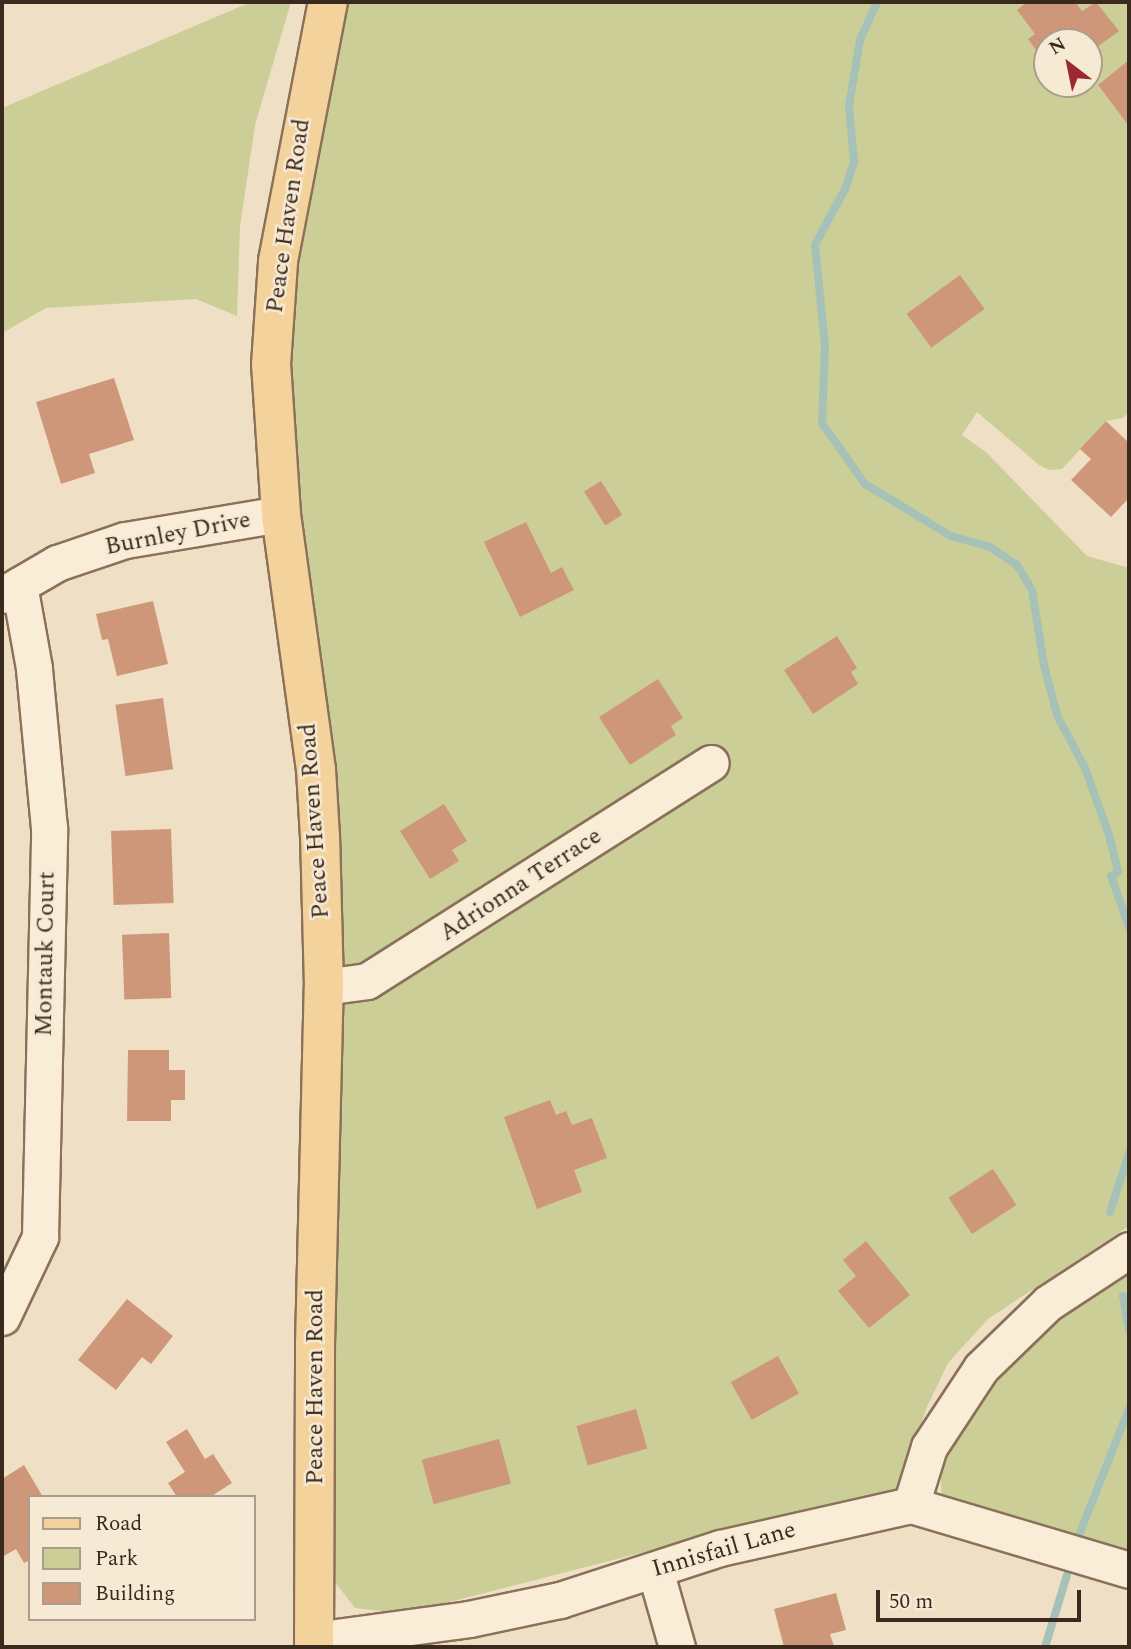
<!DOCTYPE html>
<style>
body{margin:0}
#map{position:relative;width:1131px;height:1649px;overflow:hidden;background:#efdfc4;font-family:Spectral,serif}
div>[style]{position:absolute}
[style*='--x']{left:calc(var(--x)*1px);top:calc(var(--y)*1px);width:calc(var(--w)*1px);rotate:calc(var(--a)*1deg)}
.green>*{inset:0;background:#cbce97}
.stream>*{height:8px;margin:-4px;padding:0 4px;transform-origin:4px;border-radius:4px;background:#a6c2b8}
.building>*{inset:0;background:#cf9779;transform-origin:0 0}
.roads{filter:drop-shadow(2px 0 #8b705a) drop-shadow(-2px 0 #8b705a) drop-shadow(0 2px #8b705a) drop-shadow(0 -2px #8b705a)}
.minor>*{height:35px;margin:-17.5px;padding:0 17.5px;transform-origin:17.5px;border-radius:17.5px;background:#faedd7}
.major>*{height:38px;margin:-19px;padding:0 19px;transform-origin:19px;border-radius:19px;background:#f3d29b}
span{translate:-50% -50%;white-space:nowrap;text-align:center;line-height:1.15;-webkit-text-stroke:5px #f7ead4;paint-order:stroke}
.street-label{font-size:24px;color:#3a2a1e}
.frame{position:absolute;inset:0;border:4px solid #3a2a1e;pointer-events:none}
.legend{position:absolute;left:28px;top:1495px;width:228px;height:126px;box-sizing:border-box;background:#f7ead4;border:2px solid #ab9d8b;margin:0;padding:9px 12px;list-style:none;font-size:21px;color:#3a2a1e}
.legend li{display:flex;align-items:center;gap:14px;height:35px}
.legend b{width:35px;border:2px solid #ab9d8b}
.north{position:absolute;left:1033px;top:28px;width:70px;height:70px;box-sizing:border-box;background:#f7ead4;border:2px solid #ab9d8b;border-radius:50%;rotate:328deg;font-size:19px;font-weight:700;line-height:28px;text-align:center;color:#3a2a1e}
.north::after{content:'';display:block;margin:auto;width:24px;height:32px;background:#9c2830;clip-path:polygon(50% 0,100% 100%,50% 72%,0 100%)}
.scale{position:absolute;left:876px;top:1590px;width:205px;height:32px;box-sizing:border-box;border:4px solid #3a2a1e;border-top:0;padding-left:9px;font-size:21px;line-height:24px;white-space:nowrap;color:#3a2a1e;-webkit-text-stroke:5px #f7ead4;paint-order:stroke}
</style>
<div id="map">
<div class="green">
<div style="clip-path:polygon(251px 2px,291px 2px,255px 125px,240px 226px,237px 316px,196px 299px,46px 308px,2px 333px,2px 108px)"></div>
<div style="clip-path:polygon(evenodd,345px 2px,1129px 2px,1129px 411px,1123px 418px,1106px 421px,1062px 469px,1049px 470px,1039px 465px,977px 412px,962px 435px,986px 452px,1087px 556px,1129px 568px,1129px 1226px,988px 1319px,948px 1363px,927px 1407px,895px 1499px,679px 1543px,426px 1608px,390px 1612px,355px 1608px,331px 1577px,334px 1290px,323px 703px,289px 422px,302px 207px,345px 2px,1047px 42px,1089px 42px,1089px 84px,1047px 84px,1047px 42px)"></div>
<div style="clip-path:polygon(1129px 1265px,1129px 1555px,1025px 1518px,942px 1499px,940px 1460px,958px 1415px,1030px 1328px)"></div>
</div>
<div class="stream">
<div style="--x:877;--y:2;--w:42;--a:114.1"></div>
<div style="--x:860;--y:40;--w:67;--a:99.5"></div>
<div style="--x:849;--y:106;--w:56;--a:84.9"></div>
<div style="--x:854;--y:162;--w:26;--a:108"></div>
<div style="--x:846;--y:187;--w:66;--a:118.1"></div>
<div style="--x:815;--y:245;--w:100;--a:84.3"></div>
<div style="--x:825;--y:345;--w:78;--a:92.2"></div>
<div style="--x:822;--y:423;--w:75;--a:54.8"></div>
<div style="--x:865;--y:484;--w:100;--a:31.2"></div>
<div style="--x:951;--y:536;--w:41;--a:15.8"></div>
<div style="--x:990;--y:547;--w:32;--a:34"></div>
<div style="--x:1017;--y:565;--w:29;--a:59"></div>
<div style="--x:1032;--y:590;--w:76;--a:80.9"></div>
<div style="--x:1044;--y:665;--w:52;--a:75.4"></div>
<div style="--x:1057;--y:715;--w:60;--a:62.2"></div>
<div style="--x:1085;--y:768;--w:71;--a:70.3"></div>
<div style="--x:1109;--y:835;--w:38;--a:76"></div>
<div style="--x:1118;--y:872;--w:8;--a:150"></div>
<div style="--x:1111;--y:876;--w:54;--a:70.6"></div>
<div style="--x:1110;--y:1212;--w:62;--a:-72.1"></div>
<div style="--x:1123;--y:1296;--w:36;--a:80"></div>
<div style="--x:1079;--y:1535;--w:136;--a:-68.4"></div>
<div style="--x:1045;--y:1647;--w:75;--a:-73"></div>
</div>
<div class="building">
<div style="clip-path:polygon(1027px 2px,1075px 2px,1082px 11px,1096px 2px,1119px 31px,1089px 53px,1089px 42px,1047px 42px,1047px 65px,1028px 39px,1035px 34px,1017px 10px)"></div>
<div style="clip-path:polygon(1129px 60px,1129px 126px,1098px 85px)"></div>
<div style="left:960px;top:275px;width:42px;height:66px;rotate:54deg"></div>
<div style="clip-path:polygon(114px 378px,134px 440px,89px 454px,95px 473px,61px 484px,36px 402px)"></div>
<div style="clip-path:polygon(1106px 421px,1129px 443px,1129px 498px,1111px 517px,1071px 480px,1091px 459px,1080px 449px)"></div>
<div style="left:601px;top:481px;width:40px;height:20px;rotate:58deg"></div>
<div style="clip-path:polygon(526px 522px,551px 573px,562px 567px,574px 590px,520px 617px,484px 542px)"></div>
<div style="clip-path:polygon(153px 601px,168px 664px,117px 676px,108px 639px,102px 640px,96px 614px)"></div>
<div style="clip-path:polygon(837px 636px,857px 668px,851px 672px,858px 684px,813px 714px,784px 670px)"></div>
<div style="clip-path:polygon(658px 679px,683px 718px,671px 726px,676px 735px,630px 765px,599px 717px)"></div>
<div style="left:163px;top:698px;width:72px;height:48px;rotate:82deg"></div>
<div style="clip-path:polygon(444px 804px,467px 841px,452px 850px,459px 861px,430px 879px,400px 831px)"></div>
<div style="left:171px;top:829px;width:74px;height:60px;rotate:88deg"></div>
<div style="left:169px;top:933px;width:65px;height:47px;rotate:88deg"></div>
<div style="clip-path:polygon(128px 1050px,169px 1050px,169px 1070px,185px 1070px,185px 1100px,171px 1100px,171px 1121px,127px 1121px)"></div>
<div style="clip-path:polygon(550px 1100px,556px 1115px,566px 1111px,572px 1125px,592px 1118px,607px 1158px,574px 1170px,582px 1192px,537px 1209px,504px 1117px)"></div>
<div style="left:993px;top:1169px;width:43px;height:53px;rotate:57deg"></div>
<div style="clip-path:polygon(866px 1241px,910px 1295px,869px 1328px,838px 1291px,856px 1276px,843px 1260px)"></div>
<div style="clip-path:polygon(127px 1299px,173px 1336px,151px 1364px,142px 1357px,116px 1390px,78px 1360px)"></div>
<div style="left:778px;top:1356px;width:43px;height:54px;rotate:61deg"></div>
<div style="left:636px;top:1409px;width:41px;height:62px;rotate:74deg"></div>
<div style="clip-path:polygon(187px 1429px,205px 1459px,213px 1454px,232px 1483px,210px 1497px,177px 1497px,168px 1483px,185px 1472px,166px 1442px)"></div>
<div style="left:499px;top:1439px;width:46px;height:80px;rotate:75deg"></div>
<div style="clip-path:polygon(24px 1465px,43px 1497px,30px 1497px,30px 1560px,24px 1563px,16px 1549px,2px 1557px,2px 1479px)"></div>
<div style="clip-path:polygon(836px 1593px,846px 1630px,830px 1634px,834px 1646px,784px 1647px,774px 1609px)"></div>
</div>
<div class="roads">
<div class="minor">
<div style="--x:2;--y:595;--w:64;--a:-30.2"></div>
<div style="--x:57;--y:563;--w:72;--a:-18.7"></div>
<div style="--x:125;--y:540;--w:158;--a:-9.5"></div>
<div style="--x:324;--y:987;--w:43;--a:-7.9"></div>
<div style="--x:367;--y:981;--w:407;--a:-32.4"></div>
<div style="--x:2;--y:1317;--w:89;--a:-64.6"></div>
<div style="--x:40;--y:1237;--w:409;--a:-88.7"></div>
<div style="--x:49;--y:828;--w:161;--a:-95.4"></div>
<div style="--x:34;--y:668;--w:84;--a:-100.2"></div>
<div style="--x:911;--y:1505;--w:61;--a:-72.8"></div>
<div style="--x:929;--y:1447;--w:95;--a:-56.6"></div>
<div style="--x:981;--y:1368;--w:93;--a:-44.1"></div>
<div style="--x:1048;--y:1303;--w:97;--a:-33.2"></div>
<div style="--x:655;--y:1570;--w:80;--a:74.1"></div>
<div style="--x:314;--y:1640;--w:156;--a:-7.7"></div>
<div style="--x:469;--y:1619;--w:93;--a:-11.8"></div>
<div style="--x:560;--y:1600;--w:168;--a:-18"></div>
<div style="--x:720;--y:1548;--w:196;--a:-12.7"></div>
<div style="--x:911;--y:1505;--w:227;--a:16.6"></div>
</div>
<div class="major">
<div style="--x:314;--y:1647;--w:302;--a:-89.8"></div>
<div style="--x:315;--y:1345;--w:358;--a:-88.6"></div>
<div style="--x:324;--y:987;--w:150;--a:-91.5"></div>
<div style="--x:320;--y:837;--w:67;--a:-93.4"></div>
<div style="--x:316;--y:770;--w:258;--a:-97.8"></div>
<div style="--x:281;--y:514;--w:149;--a:-93.8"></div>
<div style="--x:271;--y:365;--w:104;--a:-86.1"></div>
<div style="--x:278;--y:261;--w:264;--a:-79.1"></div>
</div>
</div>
<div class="street-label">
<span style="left:289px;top:216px;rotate:-82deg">Peace Haven Road</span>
<span style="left:178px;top:534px;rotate:-11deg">Burnley Drive</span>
<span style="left:315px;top:821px;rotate:-94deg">Peace Haven Road</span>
<span style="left:521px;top:885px;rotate:-33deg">Adrionna Terrace</span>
<span style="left:46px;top:954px;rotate:-89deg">Montauk Court</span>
<span style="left:316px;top:1387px;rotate:-90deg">Peace Haven Road</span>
<span style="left:724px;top:1550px;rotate:-16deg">Innisfail Lane</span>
</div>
<div class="frame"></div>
<ul class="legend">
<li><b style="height:9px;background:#f3d29b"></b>Road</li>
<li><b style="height:19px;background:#cbce97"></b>Park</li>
<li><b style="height:19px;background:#cf9779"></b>Building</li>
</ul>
<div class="north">N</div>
<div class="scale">50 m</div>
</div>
